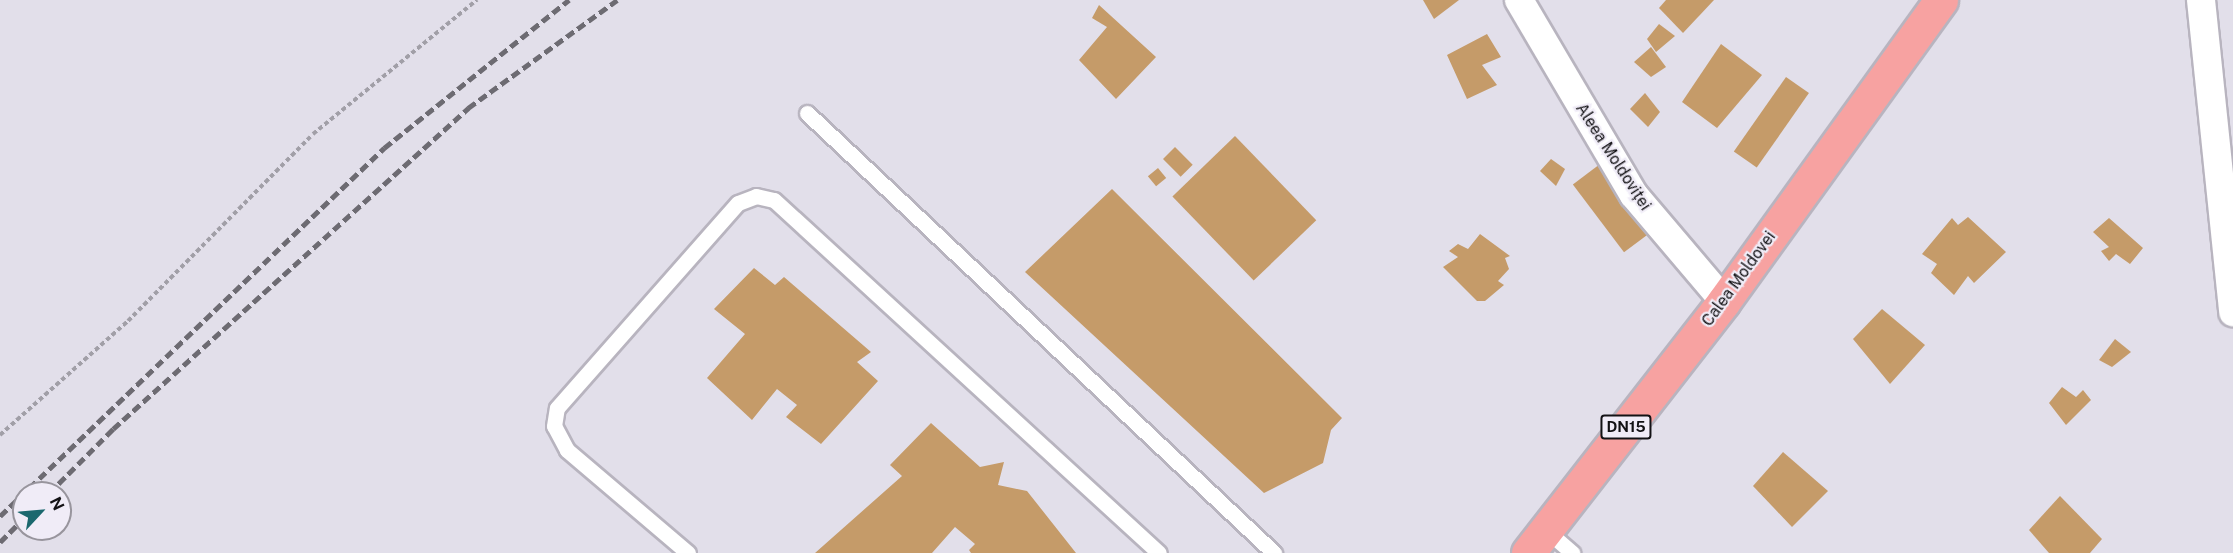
<!DOCTYPE html>
<meta charset="utf-8">
<style>
body{margin:0}
#map{position:relative;width:2233px;height:553px;overflow:hidden;background:#e2dfea;font-family:"Public Sans",sans-serif}
div>[style]{position:absolute}
[style*='--x']{left:calc(var(--x)*1px);top:calc(var(--y)*1px);width:calc(var(--w)*1px);rotate:calc(var(--a)*1deg)}
.building>*{inset:0;background:#c59b69;transform-origin:0 0}
.path>*{height:4px;margin-top:-2px;transform-origin:0;background:repeating-linear-gradient(90deg,#a19fa7 0 4.5px,transparent 0 7.5px)}
.roads{filter:drop-shadow(2px 0 #b8b4bf) drop-shadow(-2px 0 #b8b4bf) drop-shadow(0 2px #b8b4bf) drop-shadow(0 -2px #b8b4bf)}
.lane>*{height:15px;margin:-7.5px;padding:0 7.5px;transform-origin:7.5px;border-radius:7.5px;background:#fff}
.street>*{height:28px;margin:-14px;padding:0 14px;transform-origin:14px;border-radius:14px;background:#fff}
.primary>*{height:33px;margin:-16.5px;padding:0 16.5px;transform-origin:16.5px;border-radius:16.5px;background:#f7a2a1}
.rail>*{height:4.5px;margin-top:-2.25px;transform-origin:0;background:repeating-linear-gradient(90deg,#6d6b72 0 9px,transparent 0 13.5px)}
span{translate:-50% -50%;white-space:nowrap;text-align:center;line-height:1.15;-webkit-text-stroke:4.5px #f0ecf7;paint-order:stroke}
.shield-label span{padding:2px 4px;background:#f0ecf7;border:2px solid;border-radius:4px;-webkit-text-stroke-width:0}
.shield-label{font-size:15px;color:#131215;font-weight:700}
.street-label{font-size:16px;color:#131215}
.north{position:absolute;left:12px;top:481px;width:60px;height:60px;box-sizing:border-box;background:#f0ecf7;border:2px solid #98959d;border-radius:50%;rotate:64deg;font-size:16px;font-weight:700;line-height:24px;text-align:center;color:#131215}
.north::after{content:'';display:block;margin:auto;width:21px;height:27px;background:#1b686e;clip-path:polygon(50% 0,100% 100%,50% 72%,0 100%)}
</style>
<div id="map">
<div class="building">
<div style="clip-path:polygon(1423px 0,1459px 0,1434px 19px)"></div>
<div style="clip-path:polygon(1666px 0,1714px 0,1683px 33px,1659px 8px)"></div>
<div style="clip-path:polygon(1099px 5px,1156px 57px,1116px 99px,1079px 60px,1107px 27px,1092px 18px)"></div>
<div style="clip-path:polygon(1659px 24px,1675px 36px,1656px 52px,1647px 39px)"></div>
<div style="clip-path:polygon(1487px 34px,1501px 57px,1482px 65px,1497px 85px,1467px 99px,1447px 55px)"></div>
<div style="clip-path:polygon(1721px 44px,1762px 75px,1717px 128px,1682px 102px)"></div>
<div style="clip-path:polygon(1651px 47px,1666px 67px,1651px 77px,1634px 62px)"></div>
<div style="left:1786px;top:77px;width:28px;height:91px;rotate:35deg"></div>
<div style="clip-path:polygon(1645px 93px,1660px 112px,1648px 127px,1630px 109px)"></div>
<div style="left:1235px;top:136px;width:117px;height:87px;rotate:46deg"></div>
<div style="left:1175px;top:147px;width:25px;height:17px;rotate:45deg"></div>
<div style="clip-path:polygon(1551px 159px,1565px 169px,1556px 186px,1540px 171px)"></div>
<div style="left:1604px;top:161px;width:85px;height:39px;rotate:53deg"></div>
<div style="left:1158px;top:168px;width:13px;height:13px;rotate:51deg"></div>
<div style="clip-path:polygon(1112px 189px,1342px 418px,1331px 430px,1323px 463px,1264px 493px,1025px 272px)"></div>
<div style="clip-path:polygon(1968px 217px,2006px 252px,1974px 283px,1968px 276px,1954px 295px,1931px 273px,1937px 264px,1922px 254px,1952px 218px,1958px 225px)"></div>
<div style="clip-path:polygon(2109px 218px,2143px 248px,2130px 264px,2116px 254px,2109px 261px,2101px 251px,2109px 247px,2093px 232px)"></div>
<div style="clip-path:polygon(1480px 234px,1510px 256px,1505px 258px,1509px 269px,1498px 281px,1504px 285px,1485px 301px,1477px 301px,1443px 267px,1458px 257px,1449px 251px,1458px 244px,1468px 249px)"></div>
<div style="clip-path:polygon(754px 268px,775px 285px,784px 277px,871px 352px,857px 362px,878px 381px,821px 444px,786px 417px,797px 405px,777px 389px,752px 420px,707px 378px,745px 334px,714px 309px)"></div>
<div style="clip-path:polygon(1882px 309px,1925px 345px,1890px 384px,1853px 339px)"></div>
<div style="clip-path:polygon(2115px 339px,2131px 352px,2112px 367px,2099px 360px)"></div>
<div style="clip-path:polygon(2062px 387px,2076px 397px,2083px 390px,2091px 400px,2066px 425px,2049px 403px)"></div>
<div style="clip-path:polygon(931px 423px,980px 467px,1004px 462px,998px 485px,1027px 491px,1076px 553px,971px 553px,969px 550px,975px 544px,955px 527px,932px 553px,815px 553px,902px 476px,890px 465px)"></div>
<div style="clip-path:polygon(1783px 452px,1828px 491px,1792px 527px,1753px 486px)"></div>
<div style="clip-path:polygon(2060px 496px,2102px 539px,2090px 553px,2049px 553px,2029px 530px)"></div>
</div>
<div class="path">
<div style="--x:0;--y:435;--w:171;--a:-41.7"></div>
<div style="--x:128;--y:321;--w:263;--a:-45.3"></div>
<div style="--x:313;--y:134;--w:212;--a:-39.3"></div>
</div>
<div class="roads">
<div class="lane">
<div style="--x:807;--y:113;--w:642;--a:43.29"></div>
<div style="--x:1546;--y:530;--w:35;--a:41"></div>
<div style="--x:688;--y:553;--w:159;--a:-139.6"></div>
<div style="--x:567;--y:450;--w:27;--a:-118"></div>
<div style="--x:554;--y:426;--w:18;--a:-81"></div>
<div style="--x:557;--y:408;--w:273;--a:-48.6"></div>
<div style="--x:738;--y:203;--w:19;--a:-21"></div>
<div style="--x:756;--y:196;--w:18;--a:13"></div>
<div style="--x:774;--y:200;--w:522;--a:42.52"></div>
</div>
<div class="street">
<div style="--x:1519;--y:0;--w:226;--a:59.5"></div>
<div style="--x:1634;--y:195;--w:139;--a:49.7"></div>
<div style="--x:2201;--y:0;--w:314;--a:84.1"></div>
</div>
<div class="primary">
<div style="--x:1528;--y:553;--w:319;--a:-52.1"></div>
<div style="--x:1724;--y:301;--w:371;--a:-54.2"></div>
</div>
</div>
<div class="rail">
<div style="--x:49;--y:493;--w:91;--a:-45"></div>
<div style="--x:113;--y:429;--w:479;--a:-42.1"></div>
<div style="--x:468;--y:108;--w:184;--a:-35.9"></div>
<div style="--x:0;--y:516;--w:532;--a:-43.78"></div>
<div style="--x:384;--y:148;--w:237;--a:-38.7"></div>
<div style="--x:0;--y:542;--w:34;--a:-45"></div>
</div>
<div class="shield-label">
<span style="left:1626px;top:427px">DN15</span>
</div>
<div class="street-label">
<span style="left:1613px;top:157px;rotate:57deg">Aleea Moldoviței</span>
<span style="left:1739px;top:279px;rotate:-54deg">Calea Moldovei</span>
</div>
<div class="north">N</div>
</div>
